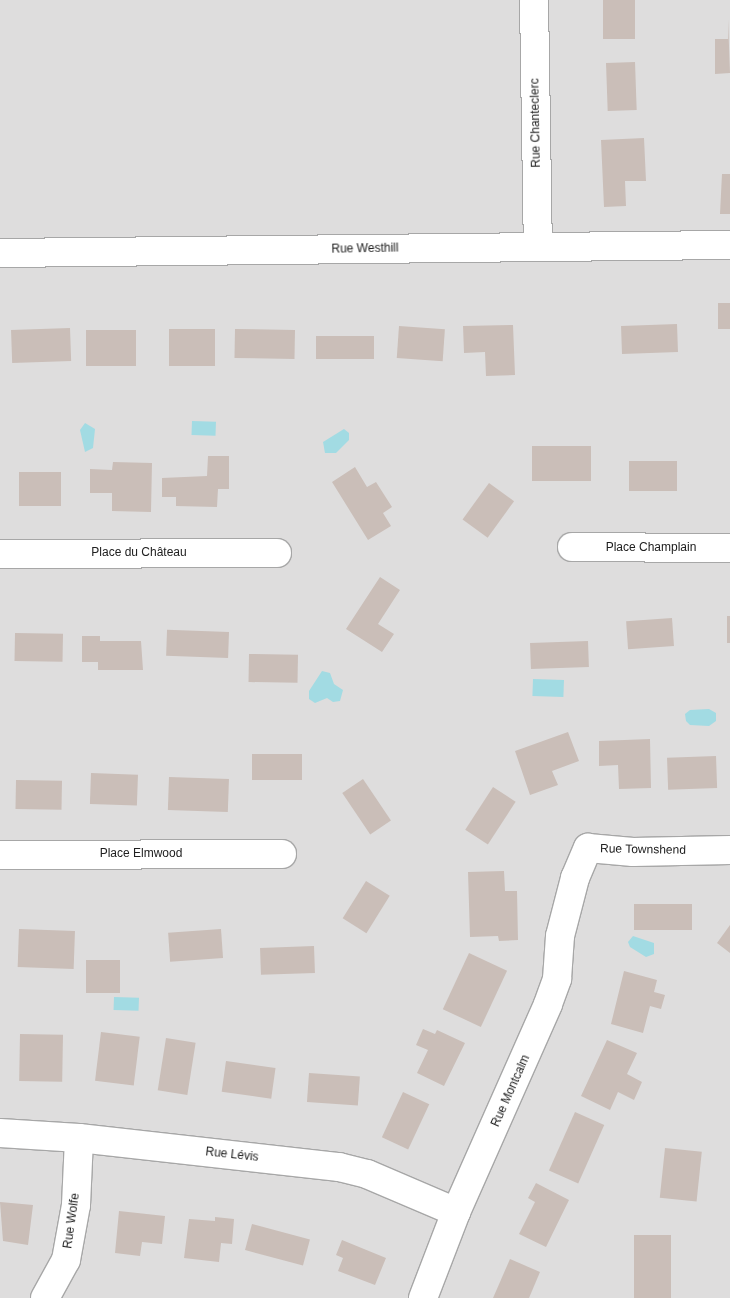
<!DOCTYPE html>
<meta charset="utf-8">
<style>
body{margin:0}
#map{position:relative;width:730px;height:1298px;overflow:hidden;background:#f2ede6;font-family:Helvetica,sans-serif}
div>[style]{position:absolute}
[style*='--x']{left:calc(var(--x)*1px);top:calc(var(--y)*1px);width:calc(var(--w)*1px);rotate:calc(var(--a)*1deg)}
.residential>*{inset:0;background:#dedddd;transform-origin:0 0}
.water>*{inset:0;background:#a2dbe3;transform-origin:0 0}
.building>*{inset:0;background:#cabeb8;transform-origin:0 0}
.roads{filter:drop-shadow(1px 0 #a7a7a7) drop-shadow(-1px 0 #a7a7a7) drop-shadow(0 1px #a7a7a7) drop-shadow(0 -1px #a7a7a7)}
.minor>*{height:28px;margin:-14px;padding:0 14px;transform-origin:14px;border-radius:14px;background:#fff}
span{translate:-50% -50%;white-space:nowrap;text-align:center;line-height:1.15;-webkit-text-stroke:4.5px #fff;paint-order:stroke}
.street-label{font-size:12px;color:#202020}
</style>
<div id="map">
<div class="residential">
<div style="left:0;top:0;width:730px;height:1298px"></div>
</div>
<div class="water">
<div style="left:192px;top:421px;width:24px;height:14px;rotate:2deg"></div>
<div style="clip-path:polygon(85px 423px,95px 429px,93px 448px,85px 452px,80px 430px)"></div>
<div style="clip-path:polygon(344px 429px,349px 433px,349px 440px,336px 453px,325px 453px,323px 442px)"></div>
<div style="clip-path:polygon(322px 671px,330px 673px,334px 684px,343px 690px,340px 701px,333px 702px,327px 698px,315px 703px,309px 699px,309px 691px)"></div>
<div style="left:533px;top:679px;width:31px;height:17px;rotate:2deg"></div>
<div style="clip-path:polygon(709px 709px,716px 713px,716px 721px,709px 726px,690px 725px,686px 721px,685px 714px,690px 710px)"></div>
<div style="clip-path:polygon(633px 936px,654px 943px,654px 954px,646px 957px,630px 947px,628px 942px)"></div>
<div style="left:114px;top:997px;width:25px;height:13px;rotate:2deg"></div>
</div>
<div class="building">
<div style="left:603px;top:0;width:32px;height:39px"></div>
<div style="clip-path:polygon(728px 19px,730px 73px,715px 74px,715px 39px,728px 39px)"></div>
<div style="left:635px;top:62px;width:48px;height:29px;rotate:88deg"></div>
<div style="clip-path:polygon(644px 138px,646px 181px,625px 181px,626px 206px,604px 207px,601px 140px)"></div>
<div style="clip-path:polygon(722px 174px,730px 174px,730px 214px,720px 214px)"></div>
<div style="left:718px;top:303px;width:12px;height:26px"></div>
<div style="left:677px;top:324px;width:28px;height:56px;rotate:88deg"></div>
<div style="clip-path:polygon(513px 325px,515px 375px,486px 376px,485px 352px,464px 353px,463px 326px)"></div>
<div style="left:399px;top:326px;width:46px;height:32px;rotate:4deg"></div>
<div style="left:70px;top:328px;width:33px;height:59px;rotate:88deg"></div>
<div style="left:169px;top:329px;width:46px;height:37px"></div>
<div style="left:235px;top:329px;width:60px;height:29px;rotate:1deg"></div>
<div style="left:86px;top:330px;width:50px;height:36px"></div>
<div style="left:316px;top:336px;width:58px;height:23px"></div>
<div style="left:532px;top:446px;width:59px;height:35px"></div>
<div style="clip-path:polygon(208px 456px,229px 456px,229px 489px,218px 489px,217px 507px,176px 506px,176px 497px,162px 497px,162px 478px,207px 476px)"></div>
<div style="left:629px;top:461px;width:48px;height:30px"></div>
<div style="clip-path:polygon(113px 462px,152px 463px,151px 512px,112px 511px,112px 493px,90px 493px,90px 469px,112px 470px)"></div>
<div style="clip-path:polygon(355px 467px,367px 487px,376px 482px,392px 507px,383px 513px,391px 526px,368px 540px,332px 482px)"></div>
<div style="left:19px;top:472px;width:42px;height:34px"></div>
<div style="left:489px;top:483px;width:31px;height:45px;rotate:36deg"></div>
<div style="clip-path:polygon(380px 577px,400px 590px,378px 624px,394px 634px,382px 652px,346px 629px)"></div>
<div style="left:730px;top:616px;width:27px;height:3px;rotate:90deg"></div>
<div style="left:672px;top:618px;width:28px;height:46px;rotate:86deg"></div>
<div style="left:229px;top:632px;width:26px;height:62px;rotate:92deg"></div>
<div style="left:15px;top:633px;width:48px;height:28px;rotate:1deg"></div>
<div style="clip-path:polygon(82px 636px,100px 636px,100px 641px,141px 641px,143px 670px,98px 670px,98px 662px,82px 662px)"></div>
<div style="left:588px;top:641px;width:26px;height:58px;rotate:88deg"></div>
<div style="left:249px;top:654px;width:49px;height:28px;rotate:1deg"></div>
<div style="clip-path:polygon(568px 732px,579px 761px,552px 771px,558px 785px,530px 795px,515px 751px)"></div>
<div style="clip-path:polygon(650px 739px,651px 788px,619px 789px,618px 765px,599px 766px,599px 741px)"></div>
<div style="left:252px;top:754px;width:50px;height:26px"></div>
<div style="left:716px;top:756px;width:32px;height:49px;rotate:88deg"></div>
<div style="left:91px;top:773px;width:47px;height:31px;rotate:2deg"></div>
<div style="left:169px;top:777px;width:60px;height:33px;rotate:2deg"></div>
<div style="left:363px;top:779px;width:50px;height:25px;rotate:56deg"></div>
<div style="left:16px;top:780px;width:46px;height:29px;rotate:1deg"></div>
<div style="left:493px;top:787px;width:27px;height:51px;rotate:33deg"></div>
<div style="clip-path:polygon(504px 871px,505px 891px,517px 891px,518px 940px,499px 941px,498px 936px,470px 937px,468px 872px)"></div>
<div style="left:366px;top:881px;width:28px;height:44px;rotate:32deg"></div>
<div style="left:634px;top:904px;width:58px;height:26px"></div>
<div style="clip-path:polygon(730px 925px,730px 953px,717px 943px)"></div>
<div style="left:19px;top:929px;width:56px;height:38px;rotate:2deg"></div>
<div style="left:221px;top:929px;width:29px;height:53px;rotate:86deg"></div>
<div style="left:314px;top:946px;width:27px;height:54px;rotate:88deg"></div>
<div style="left:469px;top:953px;width:42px;height:62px;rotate:25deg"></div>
<div style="left:86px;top:960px;width:34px;height:33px"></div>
<div style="clip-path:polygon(624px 971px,657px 980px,654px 992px,665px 995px,661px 1009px,650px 1006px,643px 1033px,611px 1024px)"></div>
<div style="clip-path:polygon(423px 1029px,435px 1034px,437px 1030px,465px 1043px,444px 1086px,417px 1073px,428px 1050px,416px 1045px)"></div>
<div style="left:101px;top:1032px;width:39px;height:49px;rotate:7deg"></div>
<div style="left:20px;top:1034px;width:43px;height:47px;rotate:1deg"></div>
<div style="left:166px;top:1038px;width:30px;height:53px;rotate:9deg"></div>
<div style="clip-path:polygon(607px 1040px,637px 1053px,627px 1074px,642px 1082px,634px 1100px,618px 1092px,610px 1110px,581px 1096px)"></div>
<div style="left:226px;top:1061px;width:50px;height:31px;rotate:8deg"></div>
<div style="left:309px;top:1073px;width:51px;height:29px;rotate:4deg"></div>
<div style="left:403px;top:1092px;width:29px;height:50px;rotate:25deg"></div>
<div style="left:575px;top:1112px;width:32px;height:64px;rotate:24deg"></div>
<div style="left:665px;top:1148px;width:37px;height:50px;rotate:6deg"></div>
<div style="clip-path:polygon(536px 1183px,569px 1200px,546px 1247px,519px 1234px,535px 1202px,528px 1198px)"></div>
<div style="clip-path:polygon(0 1202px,33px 1205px,28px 1245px,3px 1241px)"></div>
<div style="clip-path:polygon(119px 1211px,165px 1216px,162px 1244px,142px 1242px,140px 1256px,115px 1253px)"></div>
<div style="clip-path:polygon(215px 1217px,234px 1219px,232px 1244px,221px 1243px,219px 1262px,184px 1258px,189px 1219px,215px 1221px)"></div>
<div style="left:252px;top:1224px;width:60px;height:27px;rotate:15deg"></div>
<div style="left:671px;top:1235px;width:63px;height:37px;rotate:90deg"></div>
<div style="clip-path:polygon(342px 1240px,386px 1258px,375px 1285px,338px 1271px,343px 1258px,336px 1255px)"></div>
<div style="clip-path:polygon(510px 1259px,540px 1272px,529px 1298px,493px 1298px)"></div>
</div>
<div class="roads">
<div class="minor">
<div style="--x:534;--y:0;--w:247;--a:89.1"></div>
<div style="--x:0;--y:253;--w:730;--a:-0.63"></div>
<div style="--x:572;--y:547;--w:158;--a:0.4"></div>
<div style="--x:0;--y:554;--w:277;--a:-0.2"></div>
<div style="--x:0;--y:855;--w:282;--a:-0.2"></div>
<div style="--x:0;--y:1133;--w:79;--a:3.6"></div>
<div style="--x:79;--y:1138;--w:262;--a:6.4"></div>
<div style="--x:339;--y:1167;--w:29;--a:14"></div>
<div style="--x:367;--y:1174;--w:97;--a:23.1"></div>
<div style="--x:45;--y:1298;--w:43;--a:-61.1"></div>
<div style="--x:66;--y:1260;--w:56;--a:-79.7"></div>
<div style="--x:76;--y:1205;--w:67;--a:-87.4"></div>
<div style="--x:423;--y:1298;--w:92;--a:-69"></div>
<div style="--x:456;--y:1212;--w:227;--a:-66.1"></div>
<div style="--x:548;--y:1004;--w:27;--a:-70"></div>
<div style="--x:557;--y:979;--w:43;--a:-86"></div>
<div style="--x:560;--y:936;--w:60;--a:-75.5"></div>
<div style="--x:575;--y:878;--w:33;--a:-67"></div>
<div style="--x:588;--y:848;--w:45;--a:5.1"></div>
<div style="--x:633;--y:852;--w:97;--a:-1.2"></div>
</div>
</div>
<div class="street-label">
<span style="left:536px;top:123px;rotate:-91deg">Rue Chanteclerc</span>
<span style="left:365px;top:249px;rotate:-1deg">Rue Westhill</span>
<span style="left:651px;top:548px">Place Champlain</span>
<span style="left:139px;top:553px">Place du Château</span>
<span style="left:643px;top:850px;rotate:1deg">Rue Townshend</span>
<span style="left:141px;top:854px">Place Elmwood</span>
<span style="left:511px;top:1091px;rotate:-66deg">Rue Montcalm</span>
<span style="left:232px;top:1155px;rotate:6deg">Rue Lévis</span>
<span style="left:72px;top:1221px;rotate:-82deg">Rue Wolfe</span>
</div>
</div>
